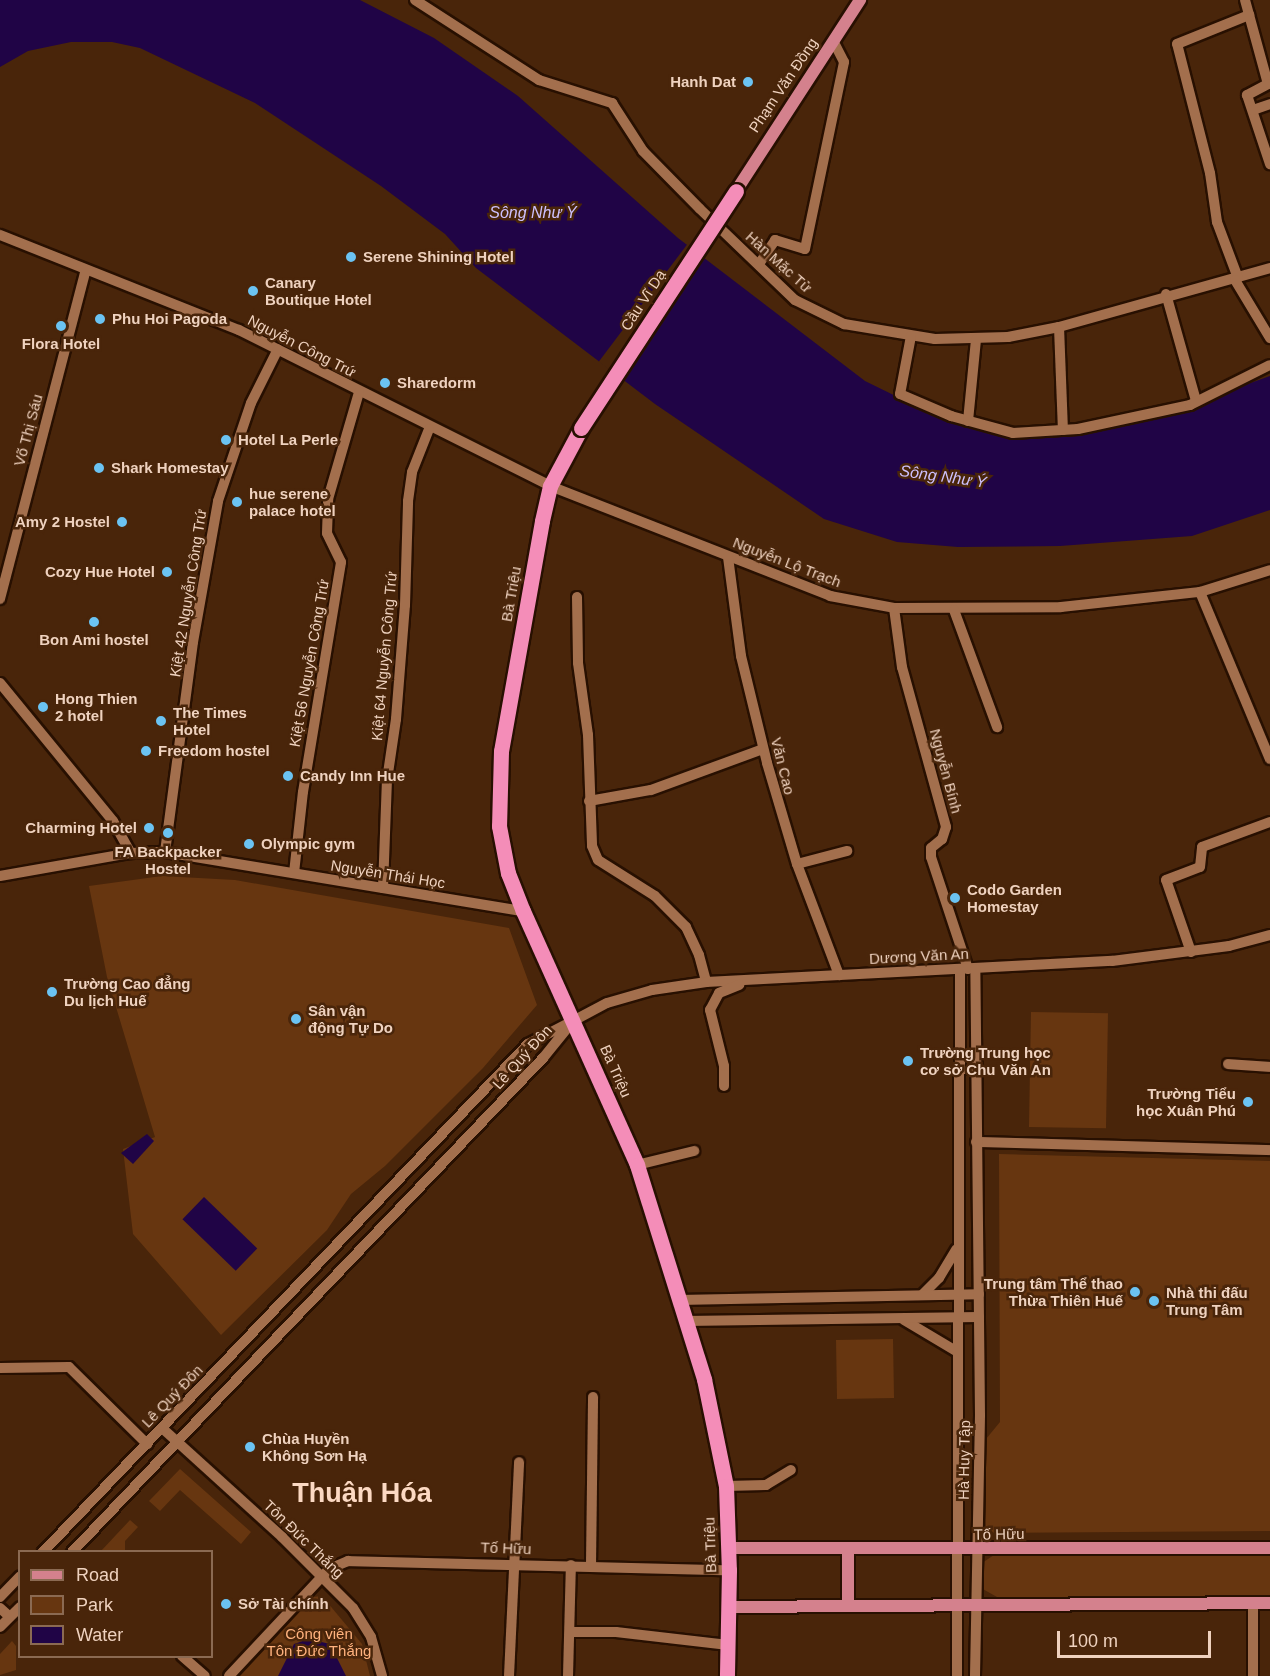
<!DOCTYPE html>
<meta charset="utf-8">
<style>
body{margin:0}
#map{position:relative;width:1270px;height:1676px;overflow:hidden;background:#49250a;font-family:Arial,sans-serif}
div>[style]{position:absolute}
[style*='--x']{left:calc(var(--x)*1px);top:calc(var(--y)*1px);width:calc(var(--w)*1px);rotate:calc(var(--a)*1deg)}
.green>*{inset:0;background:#673610;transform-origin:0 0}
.water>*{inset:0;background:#200446;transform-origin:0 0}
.pier>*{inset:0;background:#49250a;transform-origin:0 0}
.roads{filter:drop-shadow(2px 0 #281001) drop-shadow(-2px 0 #281001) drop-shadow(0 2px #281001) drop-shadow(0 -2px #281001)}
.minor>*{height:10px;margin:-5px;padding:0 5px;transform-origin:5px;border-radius:5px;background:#a36f4d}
.major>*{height:12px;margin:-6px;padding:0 6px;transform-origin:6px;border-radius:6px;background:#d4818d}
.highway>*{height:15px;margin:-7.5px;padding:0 7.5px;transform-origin:7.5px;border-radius:7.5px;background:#f48db8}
.bridges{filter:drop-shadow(2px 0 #281001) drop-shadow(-2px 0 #281001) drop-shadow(0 2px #281001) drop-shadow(0 -2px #281001)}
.highway-bridge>*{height:15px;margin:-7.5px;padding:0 7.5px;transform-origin:7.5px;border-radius:7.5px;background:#f48db8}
.dots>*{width:16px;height:16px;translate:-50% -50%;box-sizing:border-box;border:3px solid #49250a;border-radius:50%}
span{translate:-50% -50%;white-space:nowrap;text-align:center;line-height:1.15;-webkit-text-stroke:5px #49250a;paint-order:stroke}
.poi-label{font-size:15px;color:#efd2bf;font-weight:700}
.right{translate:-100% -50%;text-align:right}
.left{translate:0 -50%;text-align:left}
.street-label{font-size:15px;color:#efd2bf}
.park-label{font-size:15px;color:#ffb27e}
.water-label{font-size:16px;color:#cdc0fd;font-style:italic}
.town-label{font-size:27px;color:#fcd9c3;font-weight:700}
.legend{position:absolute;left:18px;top:1550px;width:195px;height:108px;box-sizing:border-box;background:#49250a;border:2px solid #8b6a52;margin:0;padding:8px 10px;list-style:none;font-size:18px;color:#efd2bf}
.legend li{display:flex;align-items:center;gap:12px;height:30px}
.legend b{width:30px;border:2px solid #8b6a52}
.scale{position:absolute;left:1057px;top:1631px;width:154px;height:27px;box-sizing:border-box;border:3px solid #efd2bf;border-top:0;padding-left:8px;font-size:18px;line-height:21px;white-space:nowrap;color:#efd2bf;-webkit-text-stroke:4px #49250a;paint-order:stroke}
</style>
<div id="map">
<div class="green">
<div style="clip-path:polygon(162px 876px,235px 880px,509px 928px,537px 1005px,483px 1068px,385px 1166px,351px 1194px,327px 1230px,221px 1335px,133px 1234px,123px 1149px,155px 1137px,107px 977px,89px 886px)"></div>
<div style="left:1031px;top:1012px;width:77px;height:115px;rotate:1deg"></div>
<div style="clip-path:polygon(999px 1154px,1270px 1161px,1270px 1531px,994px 1533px,986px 1526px,986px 1439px,1000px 1422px)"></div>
<div style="left:893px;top:1339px;width:59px;height:57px;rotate:89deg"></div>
<div style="clip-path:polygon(180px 1469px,251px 1532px,241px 1544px,180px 1490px,160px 1511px,149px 1501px)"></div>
<div style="clip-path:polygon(130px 1520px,138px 1527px,125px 1541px,125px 1551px,101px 1551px)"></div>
<div style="clip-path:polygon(1270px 1554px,1270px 1597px,997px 1597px,981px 1588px,982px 1563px,994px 1555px)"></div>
<div style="clip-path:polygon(322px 1596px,362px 1644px,370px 1676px,240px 1676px,313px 1597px)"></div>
<div style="clip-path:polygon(12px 1641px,16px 1646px,16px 1670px,0 1675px,0 1654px)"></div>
</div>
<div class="water">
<div style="clip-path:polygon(0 0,360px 0,434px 38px,518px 96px,678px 238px,865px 381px,916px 406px,1027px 433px,1164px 414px,1270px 376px,1270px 510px,1192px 536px,1060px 546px,958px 547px,897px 542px,824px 519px,655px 404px,476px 268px,445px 234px,381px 186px,255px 103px,140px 48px,112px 42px,71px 42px,28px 51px,0 67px)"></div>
<div style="clip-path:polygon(147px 1134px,154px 1141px,133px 1164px,121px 1153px)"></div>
<div style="left:204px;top:1197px;width:74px;height:31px;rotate:44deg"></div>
<div style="clip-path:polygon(309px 1639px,330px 1644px,346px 1676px,278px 1676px,294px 1644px)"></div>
</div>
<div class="pier">
<div style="left:689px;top:242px;width:21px;height:150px;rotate:37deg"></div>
</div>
<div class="roads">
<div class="minor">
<div style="--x:415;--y:0;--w:148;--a:32.8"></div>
<div style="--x:539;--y:80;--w:77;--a:17.5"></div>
<div style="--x:612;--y:103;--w:57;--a:57.1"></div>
<div style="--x:643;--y:151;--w:81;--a:45.5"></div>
<div style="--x:700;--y:209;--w:132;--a:43.8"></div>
<div style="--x:795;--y:300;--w:55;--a:26.1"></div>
<div style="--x:844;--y:324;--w:92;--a:9.4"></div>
<div style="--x:935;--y:339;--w:73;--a:-1.6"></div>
<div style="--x:1008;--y:337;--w:52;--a:-11.1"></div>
<div style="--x:1059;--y:327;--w:219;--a:-15.6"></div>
<div style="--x:1245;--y:0;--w:87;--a:74.7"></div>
<div style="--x:1268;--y:84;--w:24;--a:152"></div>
<div style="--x:1247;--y:95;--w:73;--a:71.6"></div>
<div style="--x:1253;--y:110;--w:18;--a:-19"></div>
<div style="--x:0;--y:235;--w:257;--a:21.7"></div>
<div style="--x:239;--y:330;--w:348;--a:26.6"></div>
<div style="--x:550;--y:486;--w:301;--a:21.4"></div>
<div style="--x:830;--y:596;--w:65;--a:10.6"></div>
<div style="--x:894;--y:608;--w:167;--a:-0.3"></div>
<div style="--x:1061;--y:607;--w:140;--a:-6.2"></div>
<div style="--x:1200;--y:592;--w:73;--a:-17.4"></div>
<div style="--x:759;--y:264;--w:29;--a:-56"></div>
<div style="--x:775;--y:240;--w:31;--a:17"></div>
<div style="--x:805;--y:249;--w:191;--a:-78.2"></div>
<div style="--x:844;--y:62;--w:22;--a:-117"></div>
<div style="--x:1238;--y:278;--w:60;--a:-110.6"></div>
<div style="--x:1217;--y:222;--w:49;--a:-98.1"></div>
<div style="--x:1210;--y:173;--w:133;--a:-104.3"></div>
<div style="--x:1177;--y:44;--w:78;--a:-21.9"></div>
<div style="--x:1235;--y:280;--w:68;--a:58.9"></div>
<div style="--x:1166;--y:294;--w:111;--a:74.3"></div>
<div style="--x:1059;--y:327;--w:103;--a:87.8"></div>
<div style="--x:911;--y:336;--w:59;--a:100.7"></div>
<div style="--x:900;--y:394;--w:56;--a:23.3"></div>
<div style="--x:951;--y:416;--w:64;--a:15.3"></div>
<div style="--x:1013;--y:433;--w:65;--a:-3.5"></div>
<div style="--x:1078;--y:429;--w:115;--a:-12.1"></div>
<div style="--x:1190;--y:405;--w:89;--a:-26.6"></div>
<div style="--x:968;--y:421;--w:82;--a:-84.4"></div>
<div style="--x:728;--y:557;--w:100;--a:82.5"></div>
<div style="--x:741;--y:656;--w:110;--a:76.3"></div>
<div style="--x:767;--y:763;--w:105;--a:73.5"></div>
<div style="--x:797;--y:864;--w:119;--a:69.3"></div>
<div style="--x:1200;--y:592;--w:181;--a:67.3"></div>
<div style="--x:577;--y:597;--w:66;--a:89.1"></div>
<div style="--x:578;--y:663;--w:73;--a:82.1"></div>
<div style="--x:588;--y:735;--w:111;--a:87.9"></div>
<div style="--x:592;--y:846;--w:15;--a:67"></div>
<div style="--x:598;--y:860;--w:67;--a:32.3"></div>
<div style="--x:655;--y:896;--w:44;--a:45"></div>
<div style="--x:686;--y:927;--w:31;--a:65"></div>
<div style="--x:699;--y:955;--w:28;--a:75"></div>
<div style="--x:0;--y:599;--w:340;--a:-75.4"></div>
<div style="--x:894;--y:608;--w:60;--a:82.3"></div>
<div style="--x:902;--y:667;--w:166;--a:74.6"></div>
<div style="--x:946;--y:827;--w:13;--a:108"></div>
<div style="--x:942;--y:839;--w:14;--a:141"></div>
<div style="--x:931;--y:848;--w:9;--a:90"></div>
<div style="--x:931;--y:857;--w:118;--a:71.7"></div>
<div style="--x:954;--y:610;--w:125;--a:69.8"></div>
<div style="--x:0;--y:683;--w:178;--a:50.7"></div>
<div style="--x:113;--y:821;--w:37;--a:61"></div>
<div style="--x:589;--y:801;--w:63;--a:-10.1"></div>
<div style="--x:651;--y:790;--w:119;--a:-20.1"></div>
<div style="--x:165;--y:852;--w:212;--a:-82.4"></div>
<div style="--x:193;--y:642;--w:143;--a:-79.9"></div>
<div style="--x:218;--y:501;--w:103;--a:-71.4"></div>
<div style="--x:251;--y:403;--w:60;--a:-63.4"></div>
<div style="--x:797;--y:864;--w:52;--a:-14.6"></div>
<div style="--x:294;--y:873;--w:81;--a:-83.7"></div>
<div style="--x:303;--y:792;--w:233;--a:-80.6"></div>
<div style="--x:341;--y:562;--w:32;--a:-116"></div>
<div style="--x:327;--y:533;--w:34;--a:-88"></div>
<div style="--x:328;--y:499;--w:111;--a:-73.8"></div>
<div style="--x:0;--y:876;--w:133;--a:-10"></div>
<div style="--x:131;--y:853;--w:34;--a:-2"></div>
<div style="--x:165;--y:852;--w:363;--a:9.4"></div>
<div style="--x:383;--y:888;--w:108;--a:-87.9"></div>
<div style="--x:387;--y:780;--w:62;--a:-81.6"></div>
<div style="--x:396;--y:719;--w:114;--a:-85.5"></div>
<div style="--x:405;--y:605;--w:104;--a:-88.3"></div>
<div style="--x:408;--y:501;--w:29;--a:-82"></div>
<div style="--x:412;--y:472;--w:46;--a:-68.4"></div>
<div style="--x:1191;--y:952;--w:76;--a:-109.1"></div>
<div style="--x:1166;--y:880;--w:36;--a:-21"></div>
<div style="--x:1200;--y:867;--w:20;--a:-84"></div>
<div style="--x:1202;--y:847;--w:72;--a:-20.2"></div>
<div style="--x:573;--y:1021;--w:38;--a:-28"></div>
<div style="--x:607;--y:1003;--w:47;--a:-16.1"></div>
<div style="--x:652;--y:990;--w:55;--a:-8.4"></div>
<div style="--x:706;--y:982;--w:407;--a:-3"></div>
<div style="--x:1112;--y:961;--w:118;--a:-7.3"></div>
<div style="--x:1229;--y:946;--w:42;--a:-15"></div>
<div style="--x:1228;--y:1064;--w:42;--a:4.1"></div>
<div style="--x:724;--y:1086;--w:20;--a:-90"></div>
<div style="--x:724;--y:1066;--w:58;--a:-104"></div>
<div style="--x:710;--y:1010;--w:19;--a:-62"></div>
<div style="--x:719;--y:993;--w:22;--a:-22"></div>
<div style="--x:976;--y:1142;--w:294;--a:1.6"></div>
<div style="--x:637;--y:1165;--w:59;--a:-13.8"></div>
<div style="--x:922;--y:1295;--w:24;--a:-45"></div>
<div style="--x:939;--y:1278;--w:33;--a:-59"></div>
<div style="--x:678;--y:1300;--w:301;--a:-1.1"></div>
<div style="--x:904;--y:1320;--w:61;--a:30.8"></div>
<div style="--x:685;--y:1321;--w:294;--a:-0.8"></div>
<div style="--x:0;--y:1368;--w:69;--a:-0.8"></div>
<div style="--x:69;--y:1367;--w:110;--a:44.6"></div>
<div style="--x:162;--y:1428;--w:162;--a:42.2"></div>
<div style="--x:282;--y:1537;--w:100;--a:45"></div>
<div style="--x:353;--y:1608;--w:34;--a:58"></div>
<div style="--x:371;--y:1637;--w:41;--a:74.2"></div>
<div style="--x:726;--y:1486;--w:40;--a:-1.4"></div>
<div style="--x:766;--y:1485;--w:29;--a:-31"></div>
<div style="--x:43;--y:1552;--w:702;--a:-46.33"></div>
<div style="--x:528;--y:1044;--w:51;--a:-27.1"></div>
<div style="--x:573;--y:1021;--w:48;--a:129"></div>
<div style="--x:543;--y:1058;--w:683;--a:133.63"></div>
<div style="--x:591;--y:1565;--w:168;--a:-89.3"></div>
<div style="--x:0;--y:1597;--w:29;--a:-46"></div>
<div style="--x:1253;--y:1603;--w:73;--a:90"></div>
<div style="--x:0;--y:1608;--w:13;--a:42"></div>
<div style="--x:0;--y:1627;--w:28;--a:-45"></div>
<div style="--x:570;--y:1632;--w:46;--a:0"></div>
<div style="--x:616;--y:1632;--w:113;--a:6.6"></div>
<div style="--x:182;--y:1656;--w:30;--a:41"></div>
<div style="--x:229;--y:1676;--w:146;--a:-46.9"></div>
<div style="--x:329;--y:1569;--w:21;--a:-23"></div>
<div style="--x:348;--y:1561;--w:381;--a:1.4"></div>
<div style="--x:509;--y:1676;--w:214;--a:-87.3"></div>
<div style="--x:568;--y:1676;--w:111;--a:-88.5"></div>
<div style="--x:957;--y:1676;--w:706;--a:-89.76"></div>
<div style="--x:975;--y:1676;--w:261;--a:-88.9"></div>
<div style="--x:980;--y:1415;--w:446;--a:-90.6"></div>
</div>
<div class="major">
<div style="--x:736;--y:191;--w:228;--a:-57"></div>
<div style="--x:729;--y:1548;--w:541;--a:0"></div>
<div style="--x:848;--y:1605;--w:57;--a:-90"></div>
<div style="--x:730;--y:1607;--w:540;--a:-0.42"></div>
</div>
<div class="highway">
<div style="--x:581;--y:428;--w:66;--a:118.1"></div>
<div style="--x:550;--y:486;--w:36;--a:103"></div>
<div style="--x:542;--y:521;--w:234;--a:100.1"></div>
<div style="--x:501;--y:751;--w:75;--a:91.5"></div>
<div style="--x:499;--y:826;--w:48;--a:79.2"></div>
<div style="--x:508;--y:873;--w:41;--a:68.5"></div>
<div style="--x:523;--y:911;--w:278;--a:65.8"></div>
<div style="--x:637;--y:1165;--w:224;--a:72.6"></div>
<div style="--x:704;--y:1379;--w:109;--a:78.4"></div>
<div style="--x:726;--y:1486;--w:84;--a:88"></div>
<div style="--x:729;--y:1570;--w:106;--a:91.1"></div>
</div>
</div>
<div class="bridges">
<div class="highway-bridge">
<div style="--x:581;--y:428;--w:283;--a:-56.8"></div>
</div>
</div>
<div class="dots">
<div style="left:748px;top:82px;background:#6bc3f2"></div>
<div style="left:351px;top:257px;background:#6bc3f2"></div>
<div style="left:253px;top:291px;background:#6bc3f2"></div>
<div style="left:100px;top:319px;background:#6bc3f2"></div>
<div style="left:61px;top:326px;background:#6bc3f2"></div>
<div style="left:385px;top:383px;background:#6bc3f2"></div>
<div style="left:226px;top:440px;background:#6bc3f2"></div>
<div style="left:99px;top:468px;background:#6bc3f2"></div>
<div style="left:237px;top:502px;background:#6bc3f2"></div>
<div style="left:122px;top:522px;background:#6bc3f2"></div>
<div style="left:167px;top:572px;background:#6bc3f2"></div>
<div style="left:94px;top:622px;background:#6bc3f2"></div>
<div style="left:43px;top:707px;background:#6bc3f2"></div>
<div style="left:161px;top:721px;background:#6bc3f2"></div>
<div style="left:146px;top:751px;background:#6bc3f2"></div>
<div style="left:288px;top:776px;background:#6bc3f2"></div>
<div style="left:149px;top:828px;background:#6bc3f2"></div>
<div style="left:168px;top:833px;background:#6bc3f2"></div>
<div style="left:249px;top:844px;background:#6bc3f2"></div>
<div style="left:955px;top:898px;background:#6bc3f2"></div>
<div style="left:52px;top:992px;background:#6bc3f2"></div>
<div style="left:296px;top:1019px;background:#6bc3f2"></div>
<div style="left:908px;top:1061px;background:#6bc3f2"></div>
<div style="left:1248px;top:1102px;background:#6bc3f2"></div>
<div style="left:1135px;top:1292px;background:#6bc3f2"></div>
<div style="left:1154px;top:1301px;background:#6bc3f2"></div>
<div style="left:250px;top:1447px;background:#6bc3f2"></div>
<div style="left:226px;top:1604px;background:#6bc3f2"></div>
</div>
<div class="poi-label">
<span class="right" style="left:736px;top:82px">Hanh Dat</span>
<span class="left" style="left:363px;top:257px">Serene Shining Hotel</span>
<span class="left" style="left:265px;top:291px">Canary<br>Boutique Hotel</span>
<span class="left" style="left:112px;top:319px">Phu Hoi Pagoda</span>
<span style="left:61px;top:344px">Flora Hotel</span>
<span class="left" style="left:397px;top:383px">Sharedorm</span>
<span class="left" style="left:238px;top:440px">Hotel La Perle</span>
<span class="left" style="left:111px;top:468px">Shark Homestay</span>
<span class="left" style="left:249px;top:502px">hue serene<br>palace hotel</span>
<span class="right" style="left:110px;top:522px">Amy 2 Hostel</span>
<span class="right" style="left:155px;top:572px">Cozy Hue Hotel</span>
<span style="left:94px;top:640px">Bon Ami hostel</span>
<span class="left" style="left:55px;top:707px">Hong Thien<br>2 hotel</span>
<span class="left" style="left:173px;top:721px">The Times<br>Hotel</span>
<span class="left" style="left:158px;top:751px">Freedom hostel</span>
<span class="left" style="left:300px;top:776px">Candy Inn Hue</span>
<span class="right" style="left:137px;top:828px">Charming Hotel</span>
<span class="left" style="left:261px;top:844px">Olympic gym</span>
<span style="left:168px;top:860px">FA Backpacker<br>Hostel</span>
<span class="left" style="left:967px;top:898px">Codo Garden<br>Homestay</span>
<span class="left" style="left:64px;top:992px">Trường Cao đẳng<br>Du lịch Huế</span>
<span class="left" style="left:308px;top:1019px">Sân vận<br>động Tự Do</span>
<span class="left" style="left:920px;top:1061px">Trường Trung học<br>cơ sở Chu Văn An</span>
<span class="right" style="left:1236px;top:1102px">Trường Tiểu<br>học Xuân Phú</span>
<span class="right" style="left:1123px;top:1292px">Trung tâm Thể thao<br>Thừa Thiên Huế</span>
<span class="left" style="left:1166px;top:1301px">Nhà thi đấu<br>Trung Tâm</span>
<span class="left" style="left:262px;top:1447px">Chùa Huyền<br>Không Sơn Hạ</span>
<span class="left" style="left:238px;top:1604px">Sở Tài chính</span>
</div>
<div class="street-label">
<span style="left:783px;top:85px;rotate:-56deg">Phạm Văn Đồng</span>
<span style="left:779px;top:262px;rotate:42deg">Hàn Mặc Tử</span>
<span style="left:643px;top:300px;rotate:-57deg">Cầu Vĩ Dạ</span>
<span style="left:302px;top:346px;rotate:27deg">Nguyễn Công Trứ</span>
<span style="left:28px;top:430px;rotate:-75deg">Võ Thị Sáu</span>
<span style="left:787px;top:562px;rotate:21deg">Nguyễn Lộ Trạch</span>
<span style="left:188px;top:593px;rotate:-81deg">Kiệt 42 Nguyễn Công Trứ</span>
<span style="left:511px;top:594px;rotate:-80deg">Bà Triệu</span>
<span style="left:384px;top:656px;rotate:-85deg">Kiệt 64 Nguyễn Công Trứ</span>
<span style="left:309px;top:663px;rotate:-80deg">Kiệt 56 Nguyễn Công Trứ</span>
<span style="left:783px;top:766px;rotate:76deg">Văn Cao</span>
<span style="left:946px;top:771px;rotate:75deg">Nguyễn Bính</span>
<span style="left:388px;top:874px;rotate:9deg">Nguyễn Thái Học</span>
<span style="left:919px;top:956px;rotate:-3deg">Dương Văn An</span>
<span style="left:522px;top:1057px;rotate:-48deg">Lê Quý Đôn</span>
<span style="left:616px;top:1071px;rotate:66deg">Bà Triệu</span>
<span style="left:172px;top:1396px;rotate:-46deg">Lê Quý Đôn</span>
<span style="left:964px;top:1460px;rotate:-89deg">Hà Huy Tập</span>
<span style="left:999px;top:1534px;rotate:-1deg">Tố Hữu</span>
<span style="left:304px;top:1539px;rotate:44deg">Tôn Đức Thắng</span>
<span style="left:710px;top:1545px;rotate:-92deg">Bà Triệu</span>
<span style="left:506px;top:1548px;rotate:2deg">Tố Hữu</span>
</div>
<div class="park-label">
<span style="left:319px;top:1642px">Công viên<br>Tôn Đức Thắng</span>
</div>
<div class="water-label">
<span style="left:533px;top:213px">Sông Như Ý</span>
<span style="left:943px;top:477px;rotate:8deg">Sông Như Ý</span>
</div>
<div class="town-label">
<span style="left:362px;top:1494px">Thuận Hóa</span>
</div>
<ul class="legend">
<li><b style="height:8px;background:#d4818d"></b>Road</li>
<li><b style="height:16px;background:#673610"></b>Park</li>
<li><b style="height:16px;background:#200446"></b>Water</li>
</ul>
<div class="scale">100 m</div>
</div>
